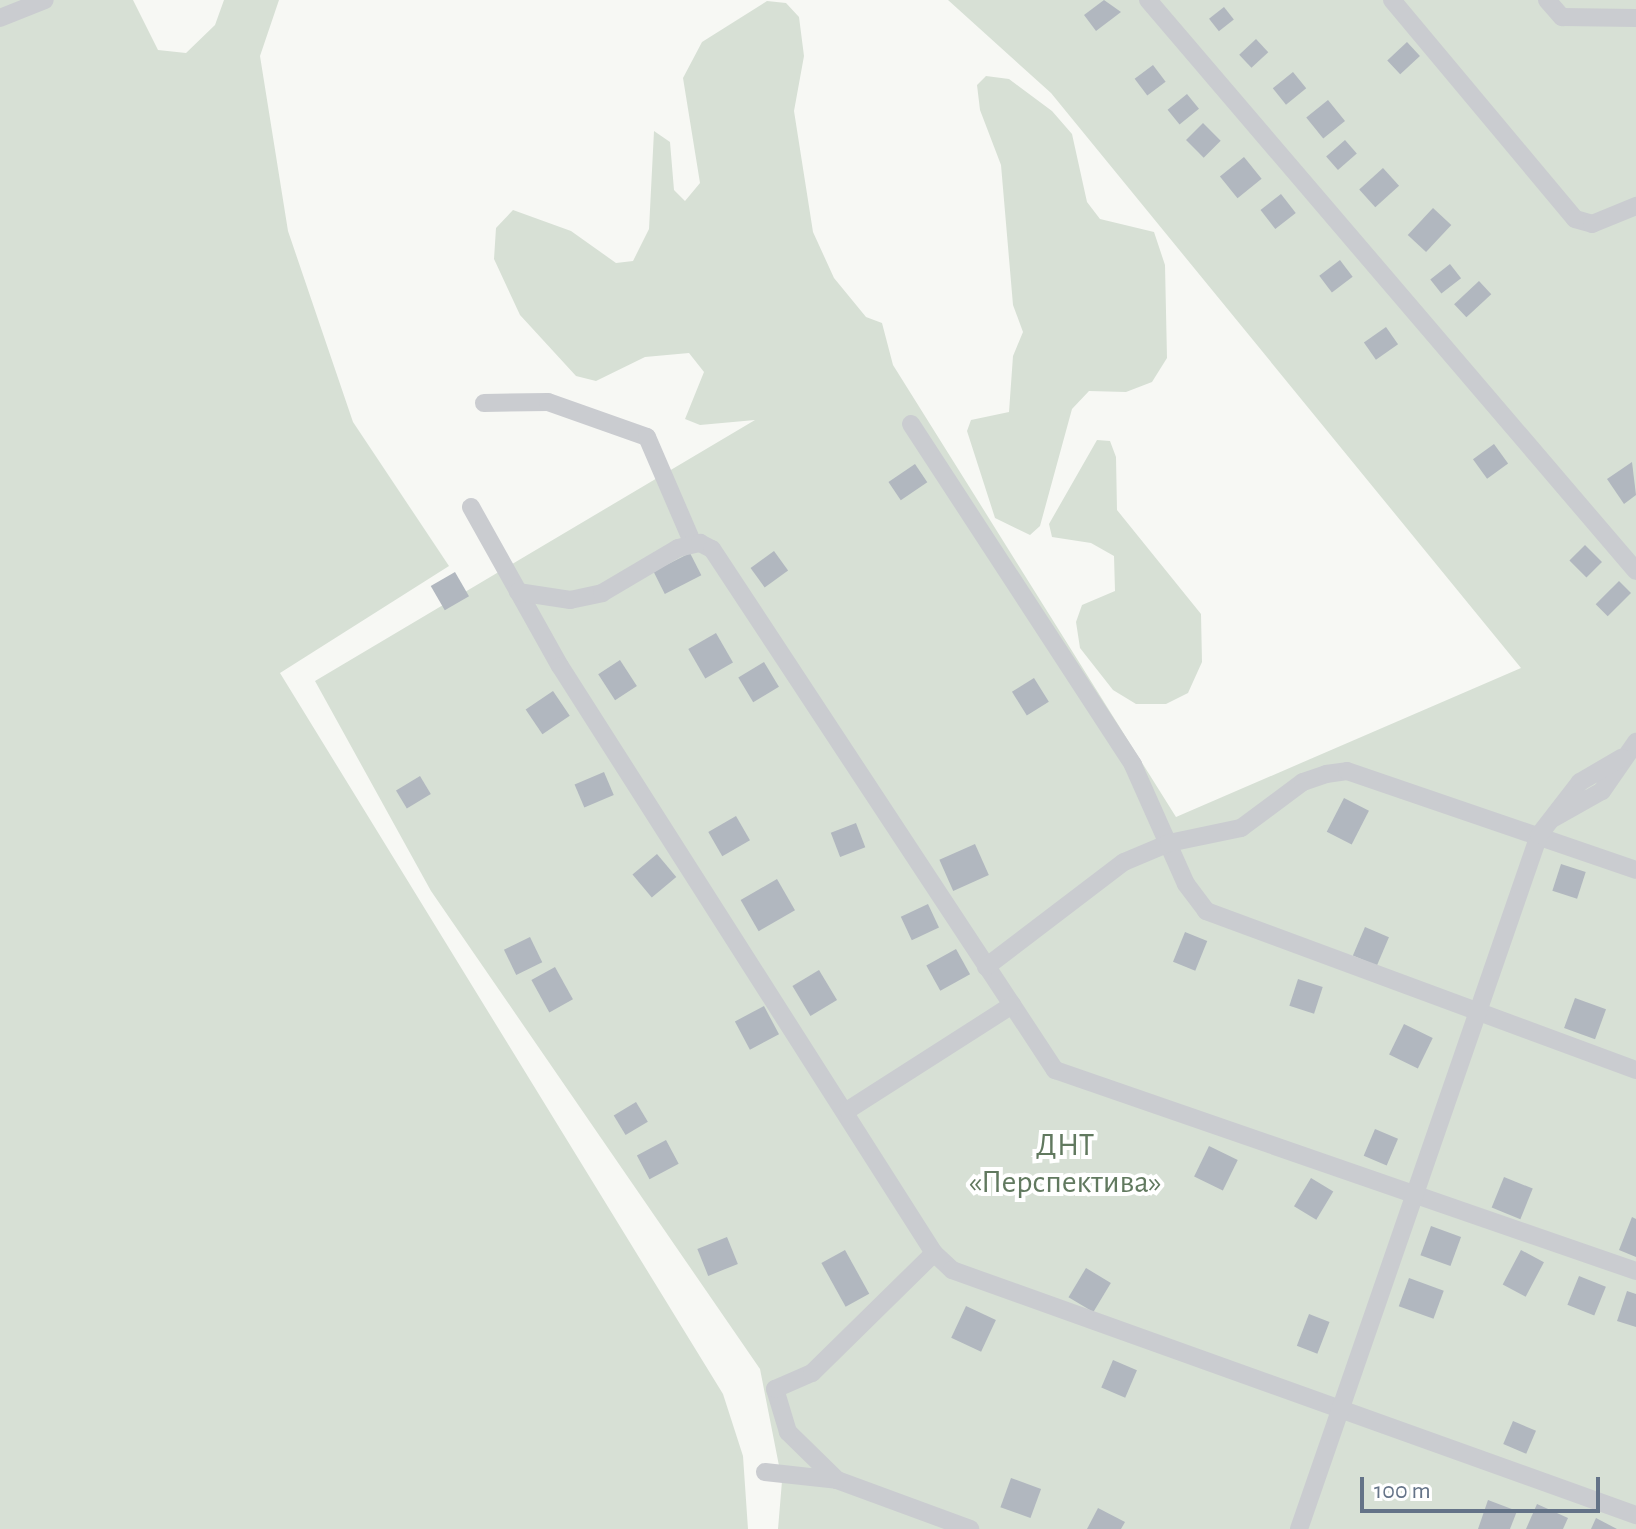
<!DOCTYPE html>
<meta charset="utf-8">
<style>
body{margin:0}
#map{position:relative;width:1636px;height:1529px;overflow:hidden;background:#f7f8f4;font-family:"Alegreya Sans",sans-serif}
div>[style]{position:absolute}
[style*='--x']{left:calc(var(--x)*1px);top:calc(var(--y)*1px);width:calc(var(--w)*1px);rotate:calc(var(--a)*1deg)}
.green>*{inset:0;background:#d7e0d5}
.building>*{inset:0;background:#b1b7bf;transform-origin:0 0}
.street>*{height:18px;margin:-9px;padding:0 9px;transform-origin:9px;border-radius:9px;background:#caccd0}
span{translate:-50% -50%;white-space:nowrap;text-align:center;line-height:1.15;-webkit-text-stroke:8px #fff;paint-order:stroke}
.park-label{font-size:32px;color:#61795f}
.scale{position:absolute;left:1360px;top:1477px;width:240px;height:36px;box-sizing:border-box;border:4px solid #647388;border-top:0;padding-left:10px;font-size:24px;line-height:28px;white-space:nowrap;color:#647388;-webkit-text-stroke:6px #fff;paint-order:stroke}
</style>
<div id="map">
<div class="green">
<div style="clip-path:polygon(0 0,133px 0,158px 50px,186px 53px,215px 25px,224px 0,279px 0,260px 56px,288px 231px,353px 422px,449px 566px,280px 673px,723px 1394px,743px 1456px,748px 1529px,0 1529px)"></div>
<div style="clip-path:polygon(948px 0,1636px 0,1636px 1529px,778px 1529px,782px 1481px,760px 1369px,431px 891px,315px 681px,755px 420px,700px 425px,685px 419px,704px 372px,689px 353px,645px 357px,596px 381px,576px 376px,520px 315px,494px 259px,496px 228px,513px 210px,571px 231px,616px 263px,633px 261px,649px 229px,654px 131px,670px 142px,674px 190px,685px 201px,700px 183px,683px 78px,702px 42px,767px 1px,786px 3px,799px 17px,804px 56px,794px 111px,813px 232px,834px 278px,866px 317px,882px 323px,893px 365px,1176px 817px,1521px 668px,1051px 93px)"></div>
<div style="clip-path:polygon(986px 76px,1009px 79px,1052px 111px,1072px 134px,1087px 202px,1100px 219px,1154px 232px,1165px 265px,1167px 358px,1152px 382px,1126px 392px,1089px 391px,1072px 409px,1040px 526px,1030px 535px,995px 518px,967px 431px,971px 420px,1009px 412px,1013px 356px,1023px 332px,1013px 305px,1001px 165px,980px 110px,977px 85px)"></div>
<div style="clip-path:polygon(1097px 440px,1110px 441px,1116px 457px,1117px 510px,1201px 614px,1202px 662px,1188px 693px,1166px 704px,1136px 704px,1113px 690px,1080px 648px,1076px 622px,1082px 605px,1115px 591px,1114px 556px,1091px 543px,1052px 537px,1049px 524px)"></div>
</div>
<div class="building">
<div style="clip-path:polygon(1104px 0,1121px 12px,1096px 31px,1084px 15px)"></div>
<div style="left:1224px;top:7px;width:16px;height:19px;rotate:52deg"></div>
<div style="left:1256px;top:39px;width:18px;height:23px;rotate:47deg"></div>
<div style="left:1407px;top:42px;width:19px;height:27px;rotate:47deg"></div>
<div style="left:1153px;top:65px;width:21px;height:23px;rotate:53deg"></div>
<div style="left:1293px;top:72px;width:21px;height:26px;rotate:51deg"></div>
<div style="left:1187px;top:94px;width:19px;height:25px;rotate:51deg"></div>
<div style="left:1328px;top:100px;width:27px;height:28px;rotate:51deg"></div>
<div style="left:1203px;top:123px;width:25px;height:24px;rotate:45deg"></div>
<div style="left:1345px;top:140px;width:18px;height:25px;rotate:49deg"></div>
<div style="left:1244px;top:157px;width:28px;height:31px;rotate:51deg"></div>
<div style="left:1383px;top:168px;width:24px;height:32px;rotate:48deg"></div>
<div style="left:1281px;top:194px;width:24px;height:26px;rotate:52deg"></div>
<div style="left:1433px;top:208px;width:25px;height:37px;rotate:43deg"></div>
<div style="left:1340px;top:260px;width:21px;height:26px;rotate:53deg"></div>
<div style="left:1450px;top:264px;width:18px;height:25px;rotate:52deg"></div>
<div style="left:1479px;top:281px;width:18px;height:34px;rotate:47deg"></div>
<div style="left:1386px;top:327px;width:21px;height:27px;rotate:55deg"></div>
<div style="left:1494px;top:444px;width:24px;height:26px;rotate:54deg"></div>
<div style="clip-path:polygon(1632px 462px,1636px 495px,1624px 504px,1607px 479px)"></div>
<div style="left:915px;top:464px;width:22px;height:32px;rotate:56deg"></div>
<div style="left:1585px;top:545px;width:24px;height:22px;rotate:45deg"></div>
<div style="left:774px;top:551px;width:24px;height:29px;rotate:54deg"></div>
<div style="left:690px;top:553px;width:25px;height:41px;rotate:63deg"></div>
<div style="left:455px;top:572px;width:28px;height:28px;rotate:60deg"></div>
<div style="left:1619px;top:581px;width:17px;height:33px;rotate:45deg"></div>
<div style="left:716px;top:633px;width:34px;height:32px;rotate:60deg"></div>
<div style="left:620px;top:660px;width:31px;height:26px;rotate:57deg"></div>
<div style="left:764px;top:662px;width:29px;height:30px;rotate:59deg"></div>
<div style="left:1034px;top:678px;width:28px;height:26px;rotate:58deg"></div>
<div style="left:553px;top:691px;width:30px;height:33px;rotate:56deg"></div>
<div style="left:604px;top:772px;width:25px;height:32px;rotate:67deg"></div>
<div style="left:420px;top:776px;width:21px;height:28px;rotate:59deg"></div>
<div style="left:1344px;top:798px;width:28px;height:38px;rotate:27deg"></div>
<div style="left:736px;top:816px;width:28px;height:32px;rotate:60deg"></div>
<div style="left:856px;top:823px;width:26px;height:27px;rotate:69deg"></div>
<div style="left:975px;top:844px;width:34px;height:39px;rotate:66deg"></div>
<div style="left:657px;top:854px;width:30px;height:32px;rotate:50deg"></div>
<div style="left:1561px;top:864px;width:26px;height:28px;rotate:18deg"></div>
<div style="left:777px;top:879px;width:36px;height:42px;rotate:60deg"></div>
<div style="left:928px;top:904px;width:26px;height:30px;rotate:65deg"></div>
<div style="left:1365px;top:927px;width:26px;height:31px;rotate:23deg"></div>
<div style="left:1185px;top:932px;width:24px;height:32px;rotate:22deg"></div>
<div style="left:530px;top:937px;width:28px;height:29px;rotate:64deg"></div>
<div style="left:956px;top:949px;width:29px;height:34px;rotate:61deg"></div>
<div style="left:555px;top:967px;width:37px;height:27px;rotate:61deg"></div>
<div style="left:819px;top:970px;width:35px;height:31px;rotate:59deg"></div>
<div style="left:1298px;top:979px;width:26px;height:28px;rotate:18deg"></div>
<div style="left:1575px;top:998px;width:33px;height:32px;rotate:20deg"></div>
<div style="left:764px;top:1006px;width:32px;height:33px;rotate:62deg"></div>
<div style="left:1404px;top:1024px;width:32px;height:34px;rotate:26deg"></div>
<div style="left:636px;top:1102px;width:23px;height:26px;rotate:59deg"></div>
<div style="left:1375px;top:1129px;width:25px;height:29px;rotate:23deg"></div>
<div style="left:666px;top:1140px;width:27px;height:33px;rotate:62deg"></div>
<div style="left:1209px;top:1146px;width:32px;height:34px;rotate:26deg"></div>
<div style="left:1504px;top:1177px;width:31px;height:33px;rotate:22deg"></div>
<div style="left:1311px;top:1178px;width:26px;height:33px;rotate:31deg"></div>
<div style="clip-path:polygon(1632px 1217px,1636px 1219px,1636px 1257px,1619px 1250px)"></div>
<div style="left:1431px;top:1226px;width:32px;height:31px;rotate:20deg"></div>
<div style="left:727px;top:1237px;width:29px;height:32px;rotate:68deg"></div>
<div style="left:845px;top:1250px;width:50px;height:27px;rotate:61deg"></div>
<div style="left:1521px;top:1250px;width:26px;height:39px;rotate:28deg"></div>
<div style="left:1086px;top:1268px;width:29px;height:34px;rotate:31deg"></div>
<div style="left:1579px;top:1276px;width:29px;height:31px;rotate:22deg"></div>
<div style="left:1409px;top:1278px;width:37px;height:30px;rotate:20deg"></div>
<div style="clip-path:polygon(1627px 1291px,1636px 1294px,1636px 1327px,1617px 1321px)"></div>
<div style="left:966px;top:1306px;width:33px;height:35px;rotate:25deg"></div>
<div style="left:1309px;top:1314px;width:22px;height:34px;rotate:21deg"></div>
<div style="left:1113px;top:1360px;width:26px;height:30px;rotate:23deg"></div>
<div style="left:1513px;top:1421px;width:25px;height:25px;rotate:23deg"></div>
<div style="left:1011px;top:1478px;width:32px;height:31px;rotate:20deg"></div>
<div style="clip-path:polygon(1488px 1500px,1517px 1511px,1510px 1529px,1478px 1529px)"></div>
<div style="clip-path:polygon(1537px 1504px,1568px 1518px,1563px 1529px,1526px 1529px)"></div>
<div style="clip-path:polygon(1098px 1508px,1125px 1522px,1121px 1529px,1087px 1529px)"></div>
<div style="clip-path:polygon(1596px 1518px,1617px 1529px,1591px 1529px)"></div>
</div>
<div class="street">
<div style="--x:1148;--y:0;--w:751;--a:49.48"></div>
<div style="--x:1392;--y:0;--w:285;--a:50.1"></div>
<div style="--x:1575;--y:219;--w:18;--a:16"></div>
<div style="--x:1592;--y:224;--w:48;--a:-22.2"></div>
<div style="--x:1547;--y:0;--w:23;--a:49"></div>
<div style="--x:1562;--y:17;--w:74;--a:0.8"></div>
<div style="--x:0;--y:18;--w:48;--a:-21.8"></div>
<div style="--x:484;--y:403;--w:64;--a:-0.9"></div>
<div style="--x:548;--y:402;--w:105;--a:19.5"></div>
<div style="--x:647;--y:437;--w:116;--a:66.7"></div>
<div style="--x:911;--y:424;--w:407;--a:56.9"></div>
<div style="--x:1133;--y:765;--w:130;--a:66"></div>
<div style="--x:1186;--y:884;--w:34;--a:53"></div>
<div style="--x:1206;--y:911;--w:458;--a:20.3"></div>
<div style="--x:471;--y:507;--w:182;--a:60.8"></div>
<div style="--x:560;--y:666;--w:696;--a:57.5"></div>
<div style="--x:934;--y:1253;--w:25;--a:43"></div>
<div style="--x:952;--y:1270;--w:727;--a:19.71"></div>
<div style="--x:518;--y:592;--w:53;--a:8.7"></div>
<div style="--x:570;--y:600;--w:33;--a:-12"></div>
<div style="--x:602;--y:593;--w:88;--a:-30.6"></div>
<div style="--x:678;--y:548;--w:23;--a:-13"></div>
<div style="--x:700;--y:543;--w:13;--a:27"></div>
<div style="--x:712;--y:549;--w:624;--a:56.64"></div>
<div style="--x:1055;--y:1070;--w:615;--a:19.08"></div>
<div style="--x:1554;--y:818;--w:55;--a:-29.4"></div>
<div style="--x:1602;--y:791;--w:60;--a:-55.2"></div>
<div style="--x:986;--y:967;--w:173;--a:-37.3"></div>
<div style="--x:1124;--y:862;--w:49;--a:-22.9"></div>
<div style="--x:1169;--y:843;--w:74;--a:-11.8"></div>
<div style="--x:1241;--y:828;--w:77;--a:-36.6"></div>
<div style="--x:1303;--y:782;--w:24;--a:-19"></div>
<div style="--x:1326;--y:774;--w:21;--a:-8"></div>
<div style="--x:1347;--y:771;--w:305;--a:18.9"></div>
<div style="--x:848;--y:1110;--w:195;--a:-32.6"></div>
<div style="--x:765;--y:1472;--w:72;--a:6.3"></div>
<div style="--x:837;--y:1480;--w:142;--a:20.2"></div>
<div style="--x:837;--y:1480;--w:69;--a:-135.6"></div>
<div style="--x:788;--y:1432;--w:45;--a:-106.8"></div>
<div style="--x:775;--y:1389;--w:40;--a:-23.4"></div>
<div style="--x:812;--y:1373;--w:171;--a:-44.5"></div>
<div style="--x:1299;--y:1529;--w:734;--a:-70.92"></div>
<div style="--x:1539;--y:835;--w:67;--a:-52.3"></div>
<div style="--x:1580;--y:782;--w:48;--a:-30.3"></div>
</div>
<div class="park-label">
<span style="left:1065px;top:1164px">ДНТ<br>«Перспектива»</span>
</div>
<div class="scale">100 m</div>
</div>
